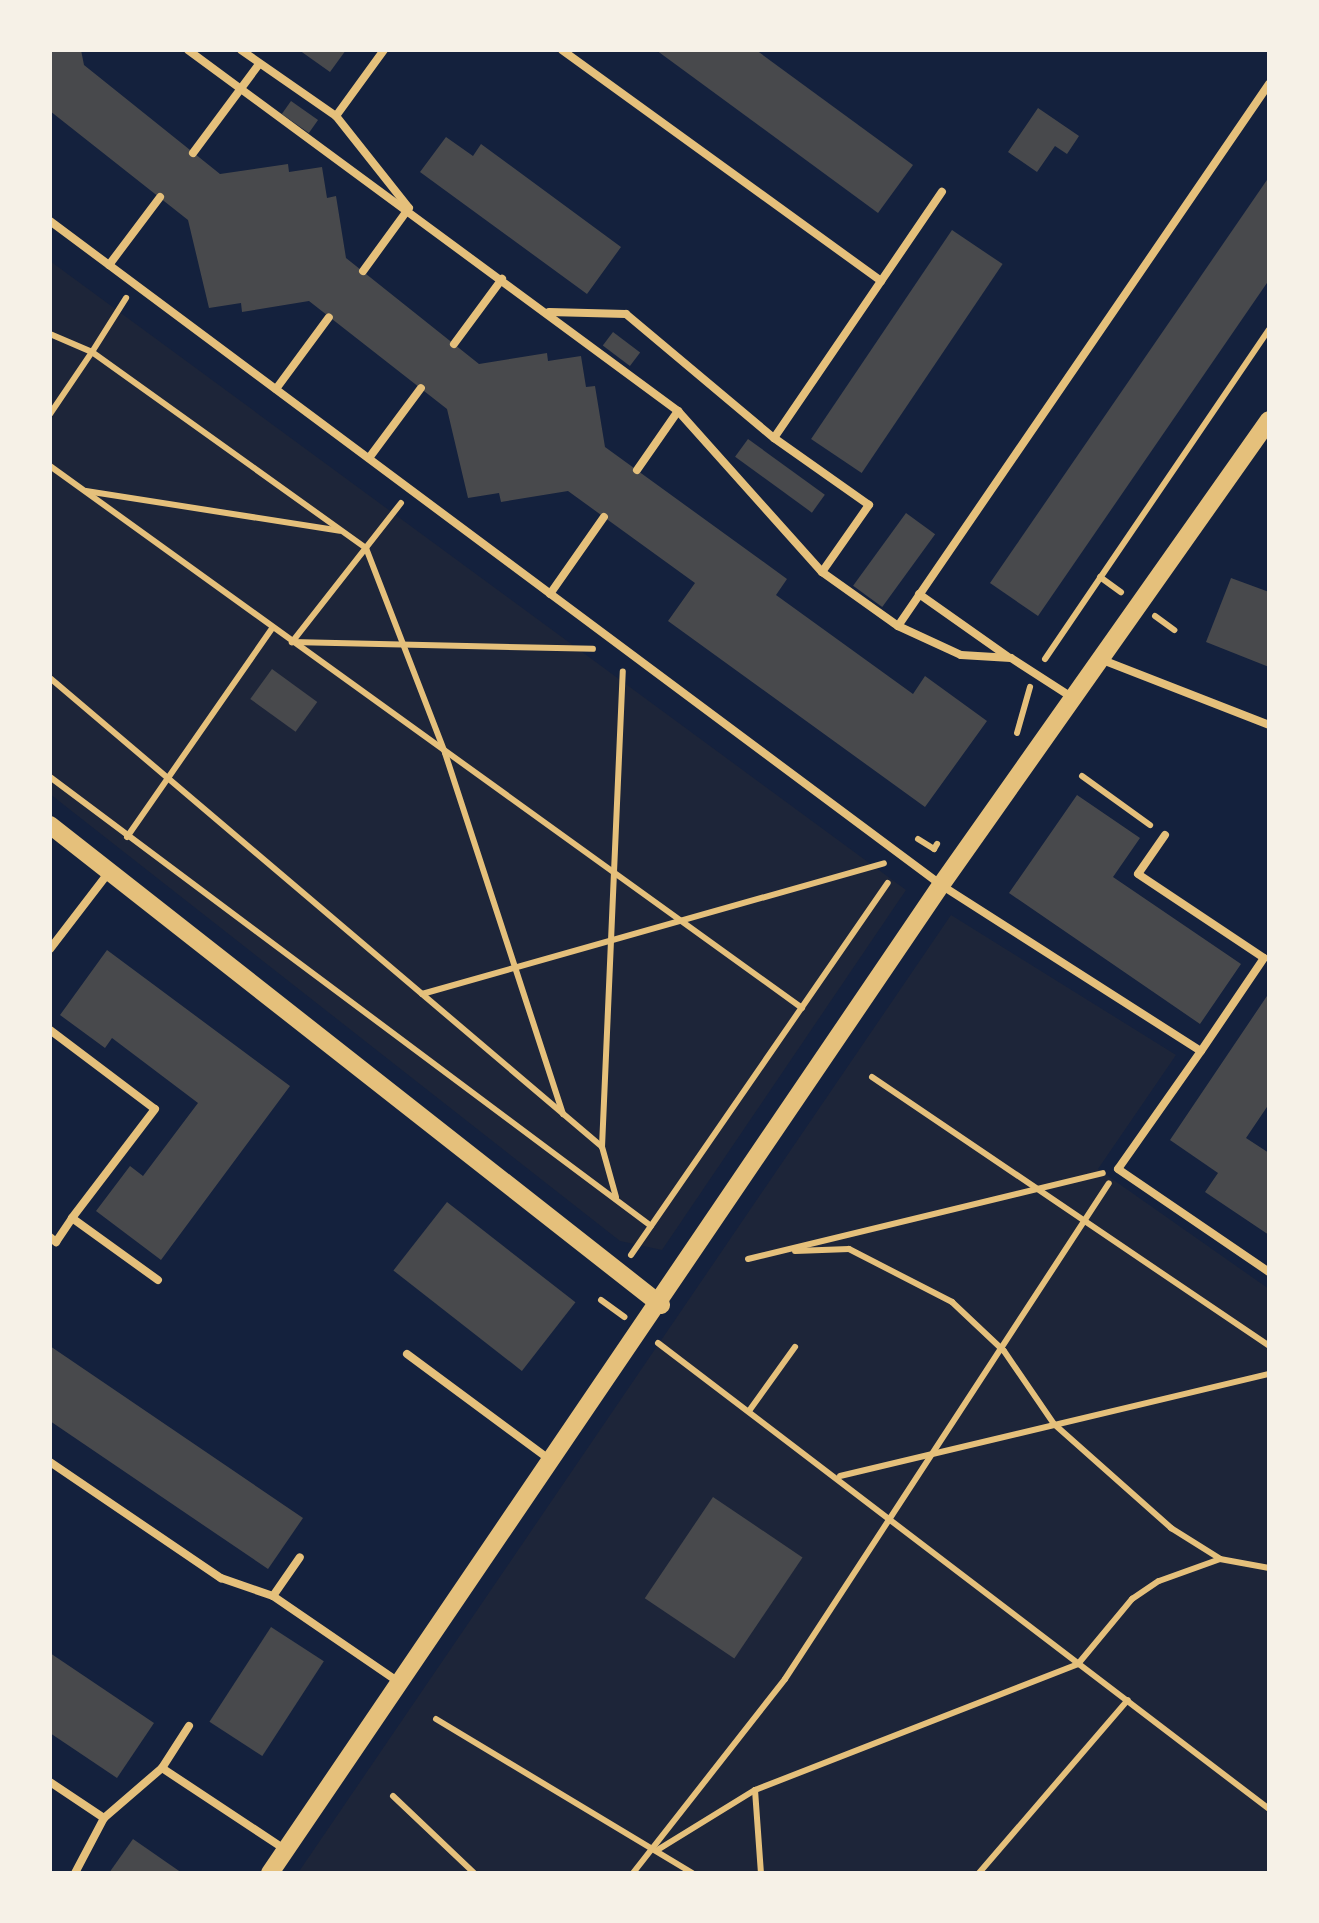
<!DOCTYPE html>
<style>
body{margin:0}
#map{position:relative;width:1319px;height:1923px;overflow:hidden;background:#14213d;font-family:"IBM Plex Sans",sans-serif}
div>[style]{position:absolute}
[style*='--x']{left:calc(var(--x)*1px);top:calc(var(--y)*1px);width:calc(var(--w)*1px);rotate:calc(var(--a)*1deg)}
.green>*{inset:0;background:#1d2539}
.building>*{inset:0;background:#48494c;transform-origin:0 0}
.path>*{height:6px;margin:-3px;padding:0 3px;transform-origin:3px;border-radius:3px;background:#e5c07b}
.service>*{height:8px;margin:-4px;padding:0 4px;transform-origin:4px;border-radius:4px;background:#e5c07b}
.tertiary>*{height:18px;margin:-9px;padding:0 9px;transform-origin:9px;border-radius:9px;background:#e5c07b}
span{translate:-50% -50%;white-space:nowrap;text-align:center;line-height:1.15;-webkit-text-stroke:8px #f6f1e7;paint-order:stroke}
.frame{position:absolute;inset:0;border:52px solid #f6f1e7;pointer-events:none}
</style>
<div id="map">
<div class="green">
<div style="clip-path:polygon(50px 261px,906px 890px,662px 1250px,620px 1241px,50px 794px)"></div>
<div style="clip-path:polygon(951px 915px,1176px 1055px,1098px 1169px,1269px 1289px,1269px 1873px,298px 1873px)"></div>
</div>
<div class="building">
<div style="clip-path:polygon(50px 50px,81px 50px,84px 65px,220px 174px,288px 164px,289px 172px,322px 167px,327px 198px,336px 196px,346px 258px,479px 364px,547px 353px,548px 361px,581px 356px,586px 387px,595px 386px,605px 447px,787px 579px,776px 595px,913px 694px,925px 676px,987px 721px,925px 807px,668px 621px,695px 583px,568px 491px,501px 502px,499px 493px,468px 498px,447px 409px,309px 301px,242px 312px,241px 303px,209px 308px,188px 220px,50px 111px)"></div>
<div style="clip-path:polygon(299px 50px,346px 50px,330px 72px)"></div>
<div style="clip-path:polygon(656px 50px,756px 50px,913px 165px,878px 213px)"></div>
<div style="left:291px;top:101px;width:33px;height:16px;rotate:35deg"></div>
<div style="clip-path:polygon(1038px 108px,1079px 136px,1067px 154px,1055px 146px,1037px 172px,1008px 152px)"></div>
<div style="clip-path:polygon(446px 137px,473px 156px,481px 144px,621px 247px,587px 294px,420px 172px)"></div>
<div style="clip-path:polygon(1269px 177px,1269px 280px,1038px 616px,990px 583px)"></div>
<div style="left:952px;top:230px;width:61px;height:252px;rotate:34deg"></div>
<div style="left:613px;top:332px;width:34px;height:17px;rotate:37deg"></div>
<div style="left:748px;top:439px;width:95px;height:22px;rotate:36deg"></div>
<div style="left:906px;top:513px;width:36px;height:90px;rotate:36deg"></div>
<div style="clip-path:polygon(1231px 578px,1269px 592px,1269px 667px,1206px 642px)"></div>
<div style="left:272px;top:669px;width:56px;height:37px;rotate:36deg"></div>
<div style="clip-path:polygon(1077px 795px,1140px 838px,1113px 877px,1241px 964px,1200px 1024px,1009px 893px)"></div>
<div style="clip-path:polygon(107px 950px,290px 1086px,161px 1260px,96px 1211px,130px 1166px,143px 1176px,198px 1103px,112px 1038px,105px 1048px,60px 1015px)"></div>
<div style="clip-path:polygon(1269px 993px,1269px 1104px,1246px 1138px,1269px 1153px,1269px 1235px,1205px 1192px,1218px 1173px,1170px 1140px)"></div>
<div style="left:447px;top:1202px;width:163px;height:87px;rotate:38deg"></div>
<div style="clip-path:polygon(50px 1346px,303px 1518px,268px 1569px,50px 1421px)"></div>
<div style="left:713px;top:1497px;width:108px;height:122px;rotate:34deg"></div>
<div style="left:271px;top:1627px;width:63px;height:113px;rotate:33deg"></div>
<div style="clip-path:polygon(50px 1653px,154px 1723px,117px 1778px,50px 1733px)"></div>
<div style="clip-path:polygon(133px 1839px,182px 1873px,109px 1873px)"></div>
</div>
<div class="path">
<div style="--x:50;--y:334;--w:46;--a:23.2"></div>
<div style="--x:92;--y:352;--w:64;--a:-57.8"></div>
<div style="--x:50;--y:414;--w:75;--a:-55.9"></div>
<div style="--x:92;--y:352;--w:337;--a:35.6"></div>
<div style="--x:366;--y:548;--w:220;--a:68.9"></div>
<div style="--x:445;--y:753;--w:380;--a:71.9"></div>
<div style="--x:50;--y:466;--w:927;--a:35.78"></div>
<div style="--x:86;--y:491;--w:257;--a:8.9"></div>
<div style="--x:401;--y:503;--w:177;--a:128.1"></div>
<div style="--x:292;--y:642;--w:301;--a:1.3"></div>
<div style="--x:1100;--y:577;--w:26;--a:36"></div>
<div style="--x:1155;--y:616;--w:24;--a:36"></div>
<div style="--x:1045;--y:659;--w:398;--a:-55.8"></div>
<div style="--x:50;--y:678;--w:723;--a:40.34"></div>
<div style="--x:1017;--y:733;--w:48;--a:-74.2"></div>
<div style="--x:1082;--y:776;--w:84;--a:35.8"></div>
<div style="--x:50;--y:777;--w:750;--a:36.76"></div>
<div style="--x:127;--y:837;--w:254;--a:-55.2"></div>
<div style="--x:918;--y:839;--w:19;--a:32"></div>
<div style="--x:934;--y:849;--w:6;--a:-59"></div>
<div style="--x:422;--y:994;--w:480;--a:-15.8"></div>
<div style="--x:872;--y:1077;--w:480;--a:34.1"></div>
<div style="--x:616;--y:1197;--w:52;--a:-105.6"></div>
<div style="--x:602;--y:1147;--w:476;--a:-87.5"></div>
<div style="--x:795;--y:1251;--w:54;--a:-2.1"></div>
<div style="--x:849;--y:1249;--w:116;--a:27.2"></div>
<div style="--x:952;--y:1302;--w:71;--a:43.3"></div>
<div style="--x:1004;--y:1351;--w:88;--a:55.6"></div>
<div style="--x:1054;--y:1424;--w:157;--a:41.6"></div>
<div style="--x:1171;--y:1528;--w:57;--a:32"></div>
<div style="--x:631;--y:1255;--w:452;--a:-55.4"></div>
<div style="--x:748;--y:1259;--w:365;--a:-13.6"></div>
<div style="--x:601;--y:1300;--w:29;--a:36"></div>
<div style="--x:658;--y:1343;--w:768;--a:37.33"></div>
<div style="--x:749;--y:1411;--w:79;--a:-54.3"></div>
<div style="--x:840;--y:1476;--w:441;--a:-13.4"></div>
<div style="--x:436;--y:1719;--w:299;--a:31"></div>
<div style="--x:755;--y:1790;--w:83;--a:85.9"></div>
<div style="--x:393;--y:1796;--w:112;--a:43.5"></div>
<div style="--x:659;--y:1849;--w:113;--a:-31.6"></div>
<div style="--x:755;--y:1790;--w:347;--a:-21.3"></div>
<div style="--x:1078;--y:1664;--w:85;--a:-50.3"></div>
<div style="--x:1132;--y:1599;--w:32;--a:-34"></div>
<div style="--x:1159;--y:1581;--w:65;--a:-19.8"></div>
<div style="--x:1220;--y:1559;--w:50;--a:10.4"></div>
<div style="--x:633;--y:1873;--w:246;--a:-51.9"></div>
<div style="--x:785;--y:1679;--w:592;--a:-56.85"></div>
<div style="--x:979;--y:1873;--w:228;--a:-49.3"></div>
</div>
<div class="service">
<div style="--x:188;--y:50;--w:609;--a:36.38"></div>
<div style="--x:678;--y:411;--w:216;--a:48.2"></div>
<div style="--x:822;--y:572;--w:93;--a:35.4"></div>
<div style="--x:898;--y:626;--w:69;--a:24.7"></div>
<div style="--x:961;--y:655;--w:50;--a:3.4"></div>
<div style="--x:1011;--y:658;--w:74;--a:32.8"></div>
<div style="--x:241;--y:50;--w:116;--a:34.8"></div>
<div style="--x:336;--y:116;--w:117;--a:51.6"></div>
<div style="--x:409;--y:208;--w:78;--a:126.1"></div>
<div style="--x:562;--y:50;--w:394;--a:35.9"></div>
<div style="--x:336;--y:116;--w:82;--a:-54"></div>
<div style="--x:193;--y:153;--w:111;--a:-53.4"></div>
<div style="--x:50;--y:221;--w:1111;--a:36.69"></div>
<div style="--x:941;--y:885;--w:308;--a:32.6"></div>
<div style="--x:1201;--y:1051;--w:144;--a:125.1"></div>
<div style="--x:1118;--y:1169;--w:183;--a:34.3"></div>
<div style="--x:109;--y:265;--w:85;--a:-53.1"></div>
<div style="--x:549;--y:312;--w:77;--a:1.5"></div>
<div style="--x:626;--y:314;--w:193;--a:40"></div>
<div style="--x:454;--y:344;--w:81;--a:-53.6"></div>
<div style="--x:276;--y:389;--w:89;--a:-53.6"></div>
<div style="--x:369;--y:458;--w:87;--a:-53.4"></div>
<div style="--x:637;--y:470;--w:72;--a:-55.2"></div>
<div style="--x:822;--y:572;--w:82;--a:-55"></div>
<div style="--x:869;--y:505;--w:116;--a:-144.8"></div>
<div style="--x:774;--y:438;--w:298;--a:-55.7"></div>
<div style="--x:550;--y:594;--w:94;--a:-55"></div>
<div style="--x:919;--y:594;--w:108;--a:35.2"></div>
<div style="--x:898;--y:626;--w:657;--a:-55.61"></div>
<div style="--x:1100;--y:659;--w:181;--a:21.3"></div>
<div style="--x:1165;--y:835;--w:47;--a:124.7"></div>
<div style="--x:1138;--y:874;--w:151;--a:33.7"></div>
<div style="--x:1264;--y:958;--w:112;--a:124.1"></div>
<div style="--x:50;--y:949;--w:97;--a:-52.5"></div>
<div style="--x:50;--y:1030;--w:131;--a:37"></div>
<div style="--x:155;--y:1109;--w:137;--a:127.3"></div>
<div style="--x:72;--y:1218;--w:106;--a:35.8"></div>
<div style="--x:50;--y:1237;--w:8;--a:40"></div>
<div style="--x:56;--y:1242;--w:29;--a:-56"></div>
<div style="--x:407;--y:1354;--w:178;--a:36.5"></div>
<div style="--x:50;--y:1462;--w:207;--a:34.2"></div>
<div style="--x:221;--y:1578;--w:55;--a:19.1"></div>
<div style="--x:273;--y:1596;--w:150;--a:34.4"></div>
<div style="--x:273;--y:1596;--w:47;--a:-55.3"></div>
<div style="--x:162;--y:1768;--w:149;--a:33.5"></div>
<div style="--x:50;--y:1782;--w:65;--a:33.7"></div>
<div style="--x:104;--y:1818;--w:62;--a:117.8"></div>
<div style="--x:104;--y:1818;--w:77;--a:-40.8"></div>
<div style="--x:162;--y:1768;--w:50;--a:-57.3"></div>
</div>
<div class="tertiary">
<div style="--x:50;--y:825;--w:777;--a:38.15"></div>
<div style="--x:270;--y:1873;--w:1194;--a:-55.82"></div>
<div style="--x:941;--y:885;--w:569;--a:-54.8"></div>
</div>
<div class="frame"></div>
</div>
